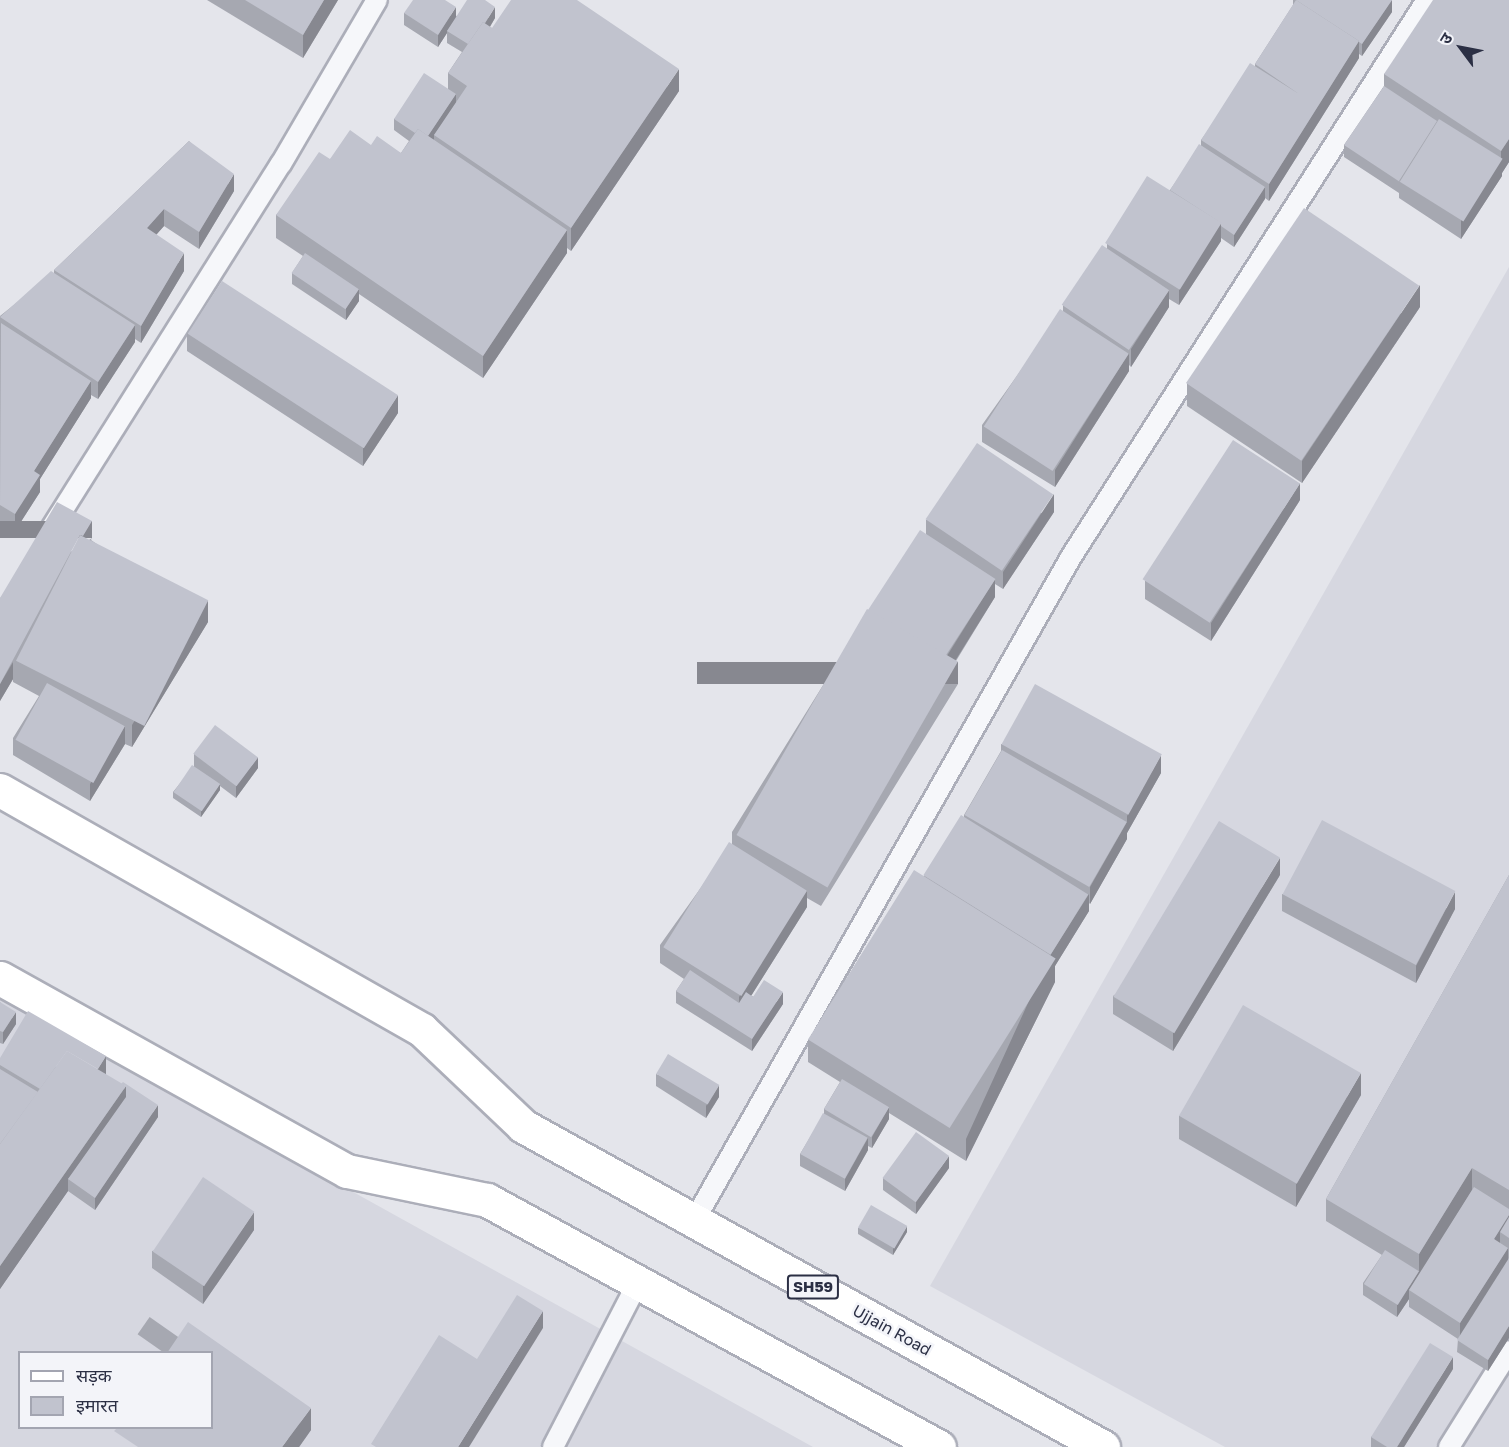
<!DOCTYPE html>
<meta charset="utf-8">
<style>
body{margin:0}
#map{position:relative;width:1509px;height:1447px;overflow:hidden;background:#e4e5eb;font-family:"Golos Text","Noto Sans Devanagari",sans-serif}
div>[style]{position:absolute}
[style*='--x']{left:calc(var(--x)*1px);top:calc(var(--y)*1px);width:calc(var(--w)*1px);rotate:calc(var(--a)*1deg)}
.built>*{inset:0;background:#d6d7e0}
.roads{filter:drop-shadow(2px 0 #acaeb9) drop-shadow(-2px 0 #acaeb9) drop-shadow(0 2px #acaeb9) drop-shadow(0 -2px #acaeb9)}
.service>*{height:20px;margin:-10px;padding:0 10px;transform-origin:10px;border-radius:10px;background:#f6f7fa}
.primary>*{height:33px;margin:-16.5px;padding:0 16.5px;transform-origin:16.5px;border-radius:16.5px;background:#fff}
.wall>*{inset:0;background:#a6a8b1;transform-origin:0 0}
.shaded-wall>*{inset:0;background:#878890;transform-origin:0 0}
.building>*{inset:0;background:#c1c3ce;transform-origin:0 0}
span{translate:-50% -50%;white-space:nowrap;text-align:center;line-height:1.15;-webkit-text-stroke:5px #f3f4f9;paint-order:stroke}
.shield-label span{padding:2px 4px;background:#f3f4f9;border:2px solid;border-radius:4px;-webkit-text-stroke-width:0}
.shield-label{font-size:15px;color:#2b2f44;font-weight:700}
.street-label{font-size:16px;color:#2b2f44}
.legend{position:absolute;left:18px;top:1351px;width:195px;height:78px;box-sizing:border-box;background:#f3f4f9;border:2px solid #a3a5b1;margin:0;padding:8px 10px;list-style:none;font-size:18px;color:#2b2f44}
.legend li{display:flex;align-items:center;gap:12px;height:30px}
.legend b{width:30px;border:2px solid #a3a5b1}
.north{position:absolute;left:1431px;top:18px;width:60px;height:60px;-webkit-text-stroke:4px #f3f4f9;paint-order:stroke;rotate:302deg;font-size:16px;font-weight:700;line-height:24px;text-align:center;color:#2b2f44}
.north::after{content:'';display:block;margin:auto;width:21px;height:27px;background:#2b2f44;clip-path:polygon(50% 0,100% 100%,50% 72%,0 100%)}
</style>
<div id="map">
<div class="built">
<div style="clip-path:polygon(1509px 267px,1509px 1447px,1225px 1447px,930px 1286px)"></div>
<div style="clip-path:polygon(evenodd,0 996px,813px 1447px,0 1447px,0 996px,20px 1352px,212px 1352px,212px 1428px,20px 1428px,20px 1352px)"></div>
</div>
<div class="roads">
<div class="service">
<div style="--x:52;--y:527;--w:429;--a:-57.8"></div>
<div style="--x:281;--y:164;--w:190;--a:-59.7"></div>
<div style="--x:694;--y:1221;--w:764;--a:-60.41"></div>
<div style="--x:1071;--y:557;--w:661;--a:-57.42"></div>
<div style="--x:553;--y:1447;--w:183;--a:-62.7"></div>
<div style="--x:1449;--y:1447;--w:113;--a:-58"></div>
</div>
<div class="primary">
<div style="--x:0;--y:790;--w:485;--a:29.6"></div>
<div style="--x:422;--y:1030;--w:139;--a:43.5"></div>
<div style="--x:523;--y:1126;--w:663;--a:28.96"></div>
<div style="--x:0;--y:978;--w:397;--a:29.1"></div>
<div style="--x:347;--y:1171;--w:143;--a:11.7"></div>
<div style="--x:487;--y:1200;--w:515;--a:28.65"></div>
</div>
</div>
<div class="wall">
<div style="clip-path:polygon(207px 0,338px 0,303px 58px)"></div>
<div style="clip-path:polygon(1293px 0,1392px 0,1392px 12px,1362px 56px,1359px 54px,1359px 58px,1269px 201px,1265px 198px,1234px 247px,1221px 238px,1221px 241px,1179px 305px,1169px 299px,1169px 307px,1131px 367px,1129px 365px,1129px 371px,1055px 487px,982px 442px,982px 425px,1063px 311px,1063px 305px,1107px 248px,1107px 244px,1170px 190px,1201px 146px,1201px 140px,1255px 66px,1255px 64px,1293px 5px)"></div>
<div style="clip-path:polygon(1509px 0,1509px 162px,1502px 173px,1502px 176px,1461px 239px,1399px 198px,1399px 193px,1344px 157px,1344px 145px,1384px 86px,1384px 74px)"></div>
<div style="clip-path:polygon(404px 13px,495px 18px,490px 27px,492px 28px,679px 91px,571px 251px,567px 248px,567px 253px,483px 378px,359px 294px,359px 301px,346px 320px,292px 284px,292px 273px,303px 256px,276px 238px,276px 215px,330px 159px,371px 145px,401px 153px,409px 141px,394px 130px,394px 119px,448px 89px,448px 73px,462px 52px,447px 43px,447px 33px,438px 47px,404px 25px)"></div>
<div style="clip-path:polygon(189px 141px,234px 191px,199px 249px,164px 226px,156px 235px,184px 271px,141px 343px,135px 339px,135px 342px,98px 399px,91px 395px,91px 398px,40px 479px,40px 492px,15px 531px,0 522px,0 316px,54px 273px,54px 270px)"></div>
<div style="clip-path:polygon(1420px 307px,1302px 483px,1187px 406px,1187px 383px)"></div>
<div style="clip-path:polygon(187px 333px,398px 413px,363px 466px,187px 351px)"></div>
<div style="clip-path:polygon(1300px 500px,1211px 641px,1145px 599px,1145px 581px)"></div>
<div style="clip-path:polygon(1054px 512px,1003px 589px,995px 584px,995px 597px,956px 661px,958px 684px,821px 906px,807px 898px,807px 907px,751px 996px,783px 1004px,752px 1051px,676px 1003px,676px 991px,684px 979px,660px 963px,660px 945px,732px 844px,732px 832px,869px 611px,926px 534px,926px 520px)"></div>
<div style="clip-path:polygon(92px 538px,91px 540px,208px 622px,132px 747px,125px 744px,90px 801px,13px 755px,13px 738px,39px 696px,13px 682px,13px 679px,0 701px,0 598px)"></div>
<div style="clip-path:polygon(1001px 744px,1161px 773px,1127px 833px,1127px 839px,1090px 904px,1089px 903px,1089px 911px,1055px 966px,1055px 982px,966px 1161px,889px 1113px,889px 1119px,872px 1148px,868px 1146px,868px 1150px,845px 1191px,800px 1166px,800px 1154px,824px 1114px,824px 1109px,840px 1082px,808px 1062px,808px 1040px,924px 876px,964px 817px,964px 815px,1001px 751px)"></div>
<div style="clip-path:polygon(194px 754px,258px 768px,236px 798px,220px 786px,220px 790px,201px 817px,173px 798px,173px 792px,194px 766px)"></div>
<div style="clip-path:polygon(1280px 875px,1173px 1051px,1113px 1014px,1113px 996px)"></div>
<div style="clip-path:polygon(1509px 875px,1509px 1338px,1488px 1371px,1457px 1352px,1458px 1339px,1409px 1307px,1409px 1299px,1397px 1317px,1363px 1295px,1363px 1283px,1382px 1255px,1326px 1221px,1326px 1199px)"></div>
<div style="clip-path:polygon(1282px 894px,1455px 909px,1416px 983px,1282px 911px)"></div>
<div style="clip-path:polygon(0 1002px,16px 1024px,3px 1044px,0 1043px)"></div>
<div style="clip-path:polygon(0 1058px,105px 1074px,158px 1117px,95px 1210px,68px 1191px,0 1289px)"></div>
<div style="clip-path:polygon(656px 1074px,719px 1097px,706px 1118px,656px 1086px)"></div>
<div style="clip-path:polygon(1361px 1095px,1296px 1207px,1179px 1139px,1179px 1116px)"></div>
<div style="clip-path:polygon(949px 1168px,916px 1214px,883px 1190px,883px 1178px)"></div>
<div style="clip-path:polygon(858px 1228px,907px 1232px,893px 1255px,858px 1234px)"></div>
<div style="clip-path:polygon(254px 1230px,203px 1304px,152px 1268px,152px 1251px)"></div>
<div style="clip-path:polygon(1453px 1369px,1404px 1447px,1371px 1447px,1371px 1437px)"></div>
<div style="left:311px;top:1430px;width:21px;height:197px;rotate:125deg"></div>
</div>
<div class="shaded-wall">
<div style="clip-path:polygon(324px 0,338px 0,303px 58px,303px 35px)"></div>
<div style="clip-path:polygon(1392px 0,1392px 12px,1362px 56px,1362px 44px)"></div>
<div style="clip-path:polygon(456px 7px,456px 19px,447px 31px,447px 33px,438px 47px,438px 35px)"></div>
<div style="clip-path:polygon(495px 7px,495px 18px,471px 58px,471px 46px)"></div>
<div style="clip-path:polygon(1359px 41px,1359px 58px,1269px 201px,1269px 184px)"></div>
<div style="clip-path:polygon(679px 69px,679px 91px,571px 251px,571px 228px)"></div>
<div style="clip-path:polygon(456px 94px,456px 106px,434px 135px,434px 139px,425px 151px,425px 140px)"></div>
<div style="clip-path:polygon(1509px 139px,1509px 162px,1502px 173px,1502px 176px,1461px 239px,1461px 221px,1501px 159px,1501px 151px)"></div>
<div style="clip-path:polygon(234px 174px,234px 191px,199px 249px,199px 232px)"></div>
<div style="clip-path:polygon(1265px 187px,1265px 199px,1234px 247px,1234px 235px)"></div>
<div style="clip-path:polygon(164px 209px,164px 226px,147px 245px,147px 228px)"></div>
<div style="clip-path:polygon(1221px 223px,1221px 241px,1179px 305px,1179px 288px)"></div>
<div style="clip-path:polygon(567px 230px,567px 253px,483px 378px,483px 356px)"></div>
<div style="clip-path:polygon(184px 253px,184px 271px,141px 343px,141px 326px)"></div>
<div style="clip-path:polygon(1420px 285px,1420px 307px,1302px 483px,1302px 461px)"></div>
<div style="clip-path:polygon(359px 289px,359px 301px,346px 320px,346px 308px)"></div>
<div style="clip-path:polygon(1169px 290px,1169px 307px,1131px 367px,1131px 349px)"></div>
<div style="clip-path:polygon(135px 325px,135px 342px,98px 399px,98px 382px)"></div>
<div style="clip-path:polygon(1129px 353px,1129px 371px,1055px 487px,1055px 470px)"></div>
<div style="clip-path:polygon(91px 381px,91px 398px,40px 479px,40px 492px,15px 531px,15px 514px,34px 471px)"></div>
<div style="clip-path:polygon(398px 395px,398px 413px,363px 466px,363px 448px)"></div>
<div style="clip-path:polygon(1300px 483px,1300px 500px,1211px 641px,1211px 623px)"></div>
<div style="clip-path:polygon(1054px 494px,1054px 512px,1003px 589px,1003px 572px)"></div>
<div style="left:92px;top:521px;width:17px;height:159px;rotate:90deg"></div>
<div style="clip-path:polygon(995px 579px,995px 597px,945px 677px,945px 659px)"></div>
<div style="clip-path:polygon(208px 600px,208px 622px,132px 747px,132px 725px)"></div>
<div style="clip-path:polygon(13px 662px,13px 679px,0 701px,0 684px)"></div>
<div style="left:958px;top:662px;width:22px;height:261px;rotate:90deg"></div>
<div style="clip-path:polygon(125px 726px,125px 744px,90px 801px,90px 784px)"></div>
<div style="clip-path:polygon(1161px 755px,1161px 773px,1127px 833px,1127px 839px,1090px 904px,1090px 887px,1127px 822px,1127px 816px)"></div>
<div style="clip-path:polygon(258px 757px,258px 768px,236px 798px,236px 786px)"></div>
<div style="clip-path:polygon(220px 784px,220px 790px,201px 817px,201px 811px)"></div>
<div style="clip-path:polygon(1280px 858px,1280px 875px,1173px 1051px,1173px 1033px)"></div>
<div style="clip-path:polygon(807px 890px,807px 907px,739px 1015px,739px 997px)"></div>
<div style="clip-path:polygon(1455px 892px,1455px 909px,1416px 983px,1416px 966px)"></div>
<div style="clip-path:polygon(1089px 894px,1089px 911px,1055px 966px,1055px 982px,966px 1161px,966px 1139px,1049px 957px)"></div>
<div style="clip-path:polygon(783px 992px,783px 1004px,752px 1051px,752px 1039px)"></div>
<div style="clip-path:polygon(16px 1012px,16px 1024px,3px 1044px,3px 1032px)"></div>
<div style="clip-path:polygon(106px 1056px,106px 1074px,95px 1073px)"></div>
<div style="clip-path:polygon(1361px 1073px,1361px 1095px,1296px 1207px,1296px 1184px)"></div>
<div style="clip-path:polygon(719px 1085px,719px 1097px,706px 1118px,706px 1106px)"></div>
<div style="clip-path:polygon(126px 1086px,126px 1109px,68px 1179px,68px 1191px,0 1289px,0 1266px)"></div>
<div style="clip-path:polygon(158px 1105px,158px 1117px,95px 1210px,95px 1198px)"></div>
<div style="clip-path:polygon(889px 1107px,889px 1119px,872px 1148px,872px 1137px)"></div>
<div style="clip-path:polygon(868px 1138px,868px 1150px,845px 1191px,845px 1179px)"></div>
<div style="clip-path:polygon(949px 1156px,949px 1168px,916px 1214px,916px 1202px)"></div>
<div style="clip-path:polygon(1472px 1168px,1472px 1190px,1419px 1277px,1419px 1254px)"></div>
<div style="clip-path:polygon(254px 1212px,254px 1230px,203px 1304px,203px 1286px)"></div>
<div style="clip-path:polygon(1509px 1215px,1509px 1232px,1500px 1232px,1500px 1246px,1494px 1239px)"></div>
<div style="clip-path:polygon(907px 1226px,907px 1232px,893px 1255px,893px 1249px)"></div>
<div style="clip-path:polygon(1508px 1248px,1508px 1265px,1460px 1340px,1460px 1323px)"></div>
<div style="clip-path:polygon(1419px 1271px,1419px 1283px,1409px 1290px,1409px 1299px,1397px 1317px,1397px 1305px)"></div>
<div style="clip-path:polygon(543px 1311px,543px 1328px,469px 1447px,458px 1447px)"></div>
<div style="clip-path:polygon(1509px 1326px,1509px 1338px,1488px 1371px,1488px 1360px)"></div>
<div style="clip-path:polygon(1453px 1357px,1453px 1369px,1404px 1447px,1397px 1447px)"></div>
<div style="clip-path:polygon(311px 1408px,311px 1430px,299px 1447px,282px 1447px)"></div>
</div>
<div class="building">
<div style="clip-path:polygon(245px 0,324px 0,303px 35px)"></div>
<div style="clip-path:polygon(413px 0,445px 0,456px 7px,438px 35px,404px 13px)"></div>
<div style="clip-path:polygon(467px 0,485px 0,495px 7px,485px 23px,483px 22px,468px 44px,447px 31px)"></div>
<div style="clip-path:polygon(511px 0,577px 0,679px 69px,571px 228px,434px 135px,467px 86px,448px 73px,483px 22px,492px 28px)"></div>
<div style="clip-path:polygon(1296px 0,1359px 41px,1269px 184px,1201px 140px,1250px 63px,1299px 94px,1255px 64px)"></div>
<div style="clip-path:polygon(1296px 0,1392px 0,1362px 44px,1359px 42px,1359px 41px)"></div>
<div style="clip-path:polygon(1433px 0,1509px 0,1509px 139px,1501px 151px,1384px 74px)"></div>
<div style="clip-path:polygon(424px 73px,456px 94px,428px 136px,418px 129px,415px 133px,394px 119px)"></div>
<div style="clip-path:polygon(1384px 86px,1437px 121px,1399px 181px,1400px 182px,1344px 145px)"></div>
<div style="left:1439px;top:119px;width:75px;height:74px;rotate:32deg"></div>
<div style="clip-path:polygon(418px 129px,567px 230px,483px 356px,276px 215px,319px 152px,330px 159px,350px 130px,371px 145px,377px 136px,401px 153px)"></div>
<div style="clip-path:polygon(189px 141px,234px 174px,199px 232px,164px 209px,147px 228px,184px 253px,141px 326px,54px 270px)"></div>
<div style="clip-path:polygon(1199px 144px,1265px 187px,1234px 235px,1221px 226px,1221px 223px,1170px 190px)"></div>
<div style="left:1147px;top:176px;width:88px;height:79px;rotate:32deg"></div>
<div style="left:1304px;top:208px;width:139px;height:211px;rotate:34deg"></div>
<div style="left:1102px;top:245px;width:81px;height:72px;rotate:34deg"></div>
<div style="left:305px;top:253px;width:65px;height:24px;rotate:34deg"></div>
<div style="clip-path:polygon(51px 271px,135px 325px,98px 382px,0 317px)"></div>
<div style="left:222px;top:281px;width:210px;height:63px;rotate:33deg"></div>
<div style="left:1060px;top:309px;width:82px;height:140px;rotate:33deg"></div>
<div style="clip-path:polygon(1px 323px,91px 381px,34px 471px,40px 475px,15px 514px,0 505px)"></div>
<div style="left:1233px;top:440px;width:80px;height:166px;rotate:33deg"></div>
<div style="left:977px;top:443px;width:92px;height:92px;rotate:34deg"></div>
<div style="clip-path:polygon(57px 502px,92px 521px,83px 536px,80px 535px,0 684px,0 598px)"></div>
<div style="left:920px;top:530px;width:90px;height:96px;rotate:33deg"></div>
<div style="left:80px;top:535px;width:144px;height:141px;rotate:27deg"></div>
<div style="left:867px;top:609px;width:105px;height:261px;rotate:30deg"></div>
<div style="left:47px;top:683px;width:89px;height:65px;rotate:29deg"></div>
<div style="left:1035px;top:684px;width:145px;height:69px;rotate:29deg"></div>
<div style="left:215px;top:725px;width:54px;height:36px;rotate:37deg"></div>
<div style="left:1002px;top:750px;width:144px;height:75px;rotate:30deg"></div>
<div style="left:192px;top:765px;width:34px;height:33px;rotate:34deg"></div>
<div style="left:961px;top:815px;width:150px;height:71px;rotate:32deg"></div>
<div style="left:1322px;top:820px;width:151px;height:84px;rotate:28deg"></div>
<div style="left:1219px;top:821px;width:71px;height:205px;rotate:31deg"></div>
<div style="left:729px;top:842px;width:92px;height:124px;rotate:32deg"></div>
<div style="left:914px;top:870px;width:167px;height:200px;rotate:32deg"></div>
<div style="clip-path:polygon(1509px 875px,1509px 1190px,1472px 1168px,1419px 1254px,1326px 1199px)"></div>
<div style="clip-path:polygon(690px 970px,739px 1003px,746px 992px,753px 997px,764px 980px,783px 992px,752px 1039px,676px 991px)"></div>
<div style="clip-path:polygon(0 1002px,16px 1012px,3px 1032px,0 1031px)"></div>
<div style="left:1243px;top:1005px;width:136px;height:128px;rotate:30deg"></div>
<div style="clip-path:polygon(28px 1011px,106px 1056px,98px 1069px,67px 1051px,40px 1089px,0 1065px,0 1058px)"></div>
<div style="clip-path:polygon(67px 1051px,126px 1086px,0 1266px,0 1144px)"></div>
<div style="left:668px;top:1054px;width:60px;height:23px;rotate:31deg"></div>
<div style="clip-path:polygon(0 1069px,38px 1092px,0 1144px)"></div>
<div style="left:842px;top:1079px;width:55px;height:35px;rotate:31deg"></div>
<div style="clip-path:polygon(123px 1082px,158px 1105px,95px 1198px,68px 1179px,126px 1097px,126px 1086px,121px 1084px)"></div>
<div style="left:823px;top:1113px;width:51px;height:47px;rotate:29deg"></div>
<div style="left:916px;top:1132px;width:41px;height:57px;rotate:36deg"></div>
<div style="left:203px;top:1177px;width:62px;height:90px;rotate:34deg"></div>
<div style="clip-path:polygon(1474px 1187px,1509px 1209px,1509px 1215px,1494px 1239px,1508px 1248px,1460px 1323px,1409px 1290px)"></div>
<div style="left:871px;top:1205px;width:42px;height:26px;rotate:30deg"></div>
<div style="clip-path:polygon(1509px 1217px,1509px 1238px,1500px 1232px)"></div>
<div style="left:1385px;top:1250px;width:40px;height:40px;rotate:32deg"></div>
<div style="clip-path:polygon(1509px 1258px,1509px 1326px,1488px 1360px,1457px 1340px)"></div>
<div style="clip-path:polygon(517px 1295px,543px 1311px,458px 1447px,376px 1447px,371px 1444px,439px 1335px,477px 1359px)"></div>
<div style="clip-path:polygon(188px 1322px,311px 1408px,282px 1447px,138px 1447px,114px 1431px,117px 1428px,212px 1428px,212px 1353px,167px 1353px)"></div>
<div style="clip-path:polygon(1430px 1343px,1453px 1357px,1397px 1447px,1387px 1447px,1371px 1437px)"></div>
</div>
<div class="shield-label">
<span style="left:813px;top:1287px">SH59</span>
</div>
<div class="street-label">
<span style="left:892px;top:1330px;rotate:29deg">Ujjain Road</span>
</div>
<ul class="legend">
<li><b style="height:8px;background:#fff"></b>सड़क</li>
<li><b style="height:16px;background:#c1c3ce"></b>इमारत</li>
</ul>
<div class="north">उ</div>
</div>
